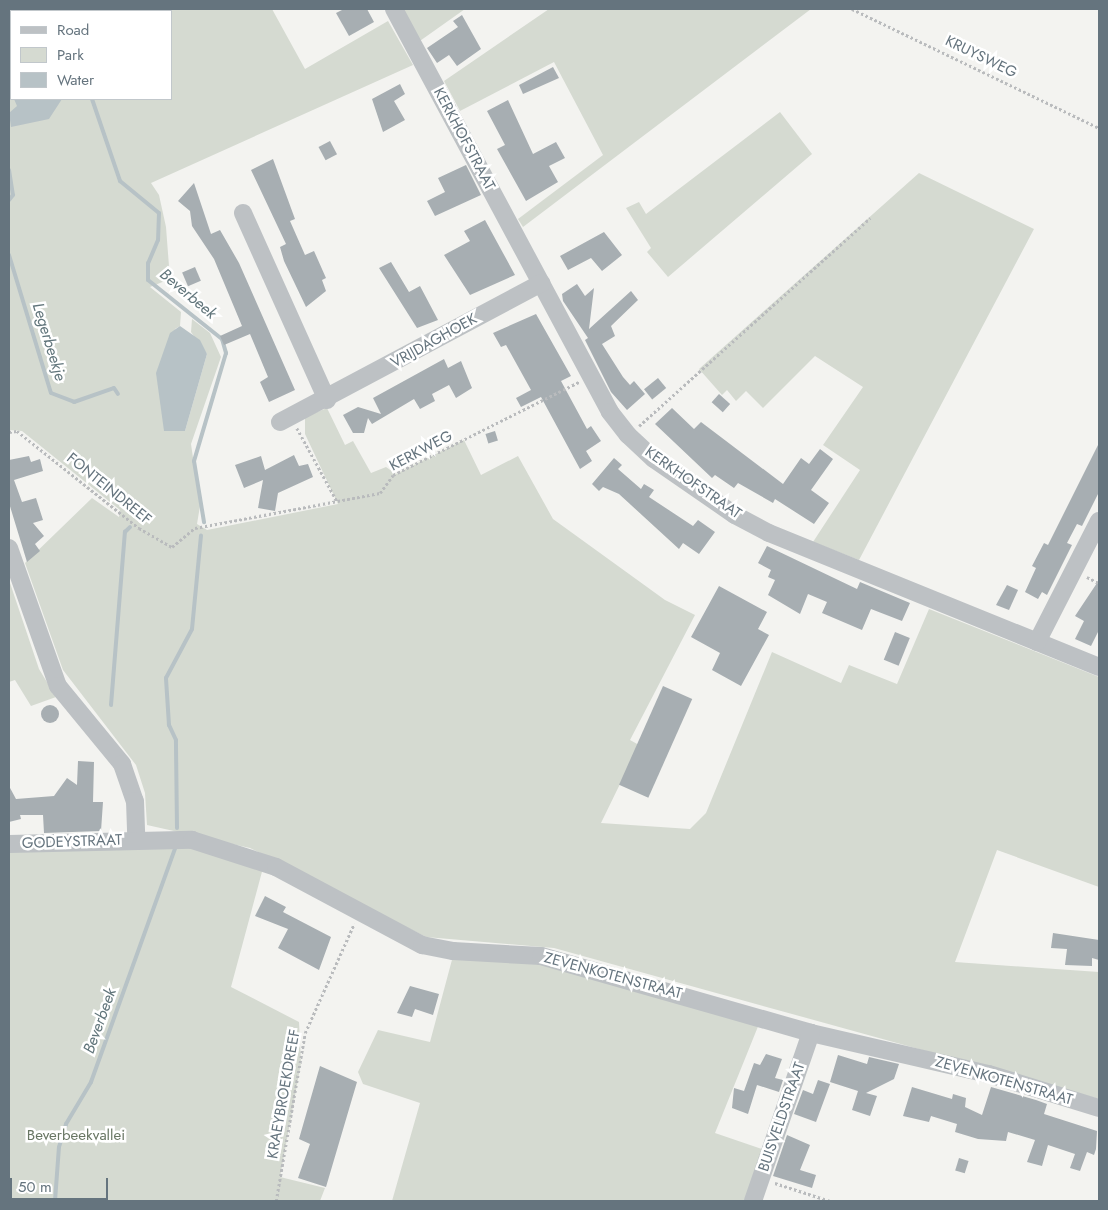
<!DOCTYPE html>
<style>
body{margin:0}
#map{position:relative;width:1108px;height:1210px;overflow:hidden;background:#f3f3f0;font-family:Jost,sans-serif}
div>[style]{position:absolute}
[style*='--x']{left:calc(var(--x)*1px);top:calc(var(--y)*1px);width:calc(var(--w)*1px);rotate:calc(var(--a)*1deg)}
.green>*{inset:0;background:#d5dad1}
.water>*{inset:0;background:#b7c2c6}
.stream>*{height:4px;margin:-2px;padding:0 2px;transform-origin:2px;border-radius:2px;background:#b7c2c6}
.building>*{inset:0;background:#a7aeb2;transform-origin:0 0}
.round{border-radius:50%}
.path>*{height:2.5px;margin-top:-1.25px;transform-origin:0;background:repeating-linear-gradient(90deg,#b9bbbd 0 2.5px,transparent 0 5px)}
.minor>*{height:18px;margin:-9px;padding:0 9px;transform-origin:9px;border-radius:9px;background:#bdc1c4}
span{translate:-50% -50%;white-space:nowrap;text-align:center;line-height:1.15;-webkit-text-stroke:5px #fff;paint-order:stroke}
.street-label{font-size:15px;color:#65747e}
.park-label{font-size:15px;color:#687663}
.water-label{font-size:16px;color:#61757b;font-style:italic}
.frame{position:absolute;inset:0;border:10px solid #65747e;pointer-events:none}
.legend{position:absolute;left:10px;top:10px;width:162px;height:90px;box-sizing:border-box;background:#fff;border:1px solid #c1c7cb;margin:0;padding:6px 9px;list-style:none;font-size:15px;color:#65747e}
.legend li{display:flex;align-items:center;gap:10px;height:25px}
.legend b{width:25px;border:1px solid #c1c7cb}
.scale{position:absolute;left:10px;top:1178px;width:98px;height:22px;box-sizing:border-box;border:2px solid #65747e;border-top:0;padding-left:6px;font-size:15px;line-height:18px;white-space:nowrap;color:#65747e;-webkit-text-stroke:4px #fff;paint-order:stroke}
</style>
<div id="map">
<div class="green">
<div style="clip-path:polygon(evenodd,9px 9px,272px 9px,305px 69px,388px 21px,413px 65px,151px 183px,159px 195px,166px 227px,170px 279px,150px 287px,181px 312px,180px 326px,175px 329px,164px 431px,185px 431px,207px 354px,191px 332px,192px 319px,210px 333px,221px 357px,191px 444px,200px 506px,197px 524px,207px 530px,338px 504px,305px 434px,305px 417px,327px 408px,345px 445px,353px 441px,371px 473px,386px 467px,396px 474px,464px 440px,481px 475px,518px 456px,553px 519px,665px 600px,695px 615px,630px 740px,639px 745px,601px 823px,690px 829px,706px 813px,772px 652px,841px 683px,849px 665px,897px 684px,929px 609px,1099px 677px,1099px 887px,997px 850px,955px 962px,1099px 972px,1099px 1099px,554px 948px,426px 937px,250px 848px,147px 825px,145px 793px,136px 765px,63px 670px,25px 563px,92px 498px,119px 517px,120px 510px,22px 431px,9px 430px,9px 9px,11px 11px,171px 11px,171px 99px,11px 99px,11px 11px)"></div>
<div style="clip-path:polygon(401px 9px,465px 9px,417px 43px)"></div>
<div style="clip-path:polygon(549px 9px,811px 9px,523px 227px,518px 219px,603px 155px,554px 62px,460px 111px,444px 81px)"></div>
<div style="clip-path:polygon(780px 112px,812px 154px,668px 277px,647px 252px,651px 248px,626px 208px,639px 202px,646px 214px)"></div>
<div style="clip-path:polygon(919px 173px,1034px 229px,859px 560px,813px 542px,860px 470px,823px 445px,863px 387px,815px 356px,763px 408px,746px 391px,736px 401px,727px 390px,722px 395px,699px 369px)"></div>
<div style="clip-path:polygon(9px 580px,39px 669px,56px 697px,31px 706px,15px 680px,9px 682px)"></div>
<div style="clip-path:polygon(190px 845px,263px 868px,231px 987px,299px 1022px,301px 1063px,280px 1177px,325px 1188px,320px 1201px,9px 1201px,9px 851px)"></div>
<div style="clip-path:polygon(453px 956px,555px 965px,759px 1024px,715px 1133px,765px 1150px,747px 1201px,392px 1201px,420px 1103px,363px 1084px,358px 1072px,378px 1030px,430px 1042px)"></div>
</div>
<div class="water">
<div style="clip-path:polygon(9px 9px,37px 11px,11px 11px,11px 92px)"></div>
<div style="clip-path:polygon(14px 99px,62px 99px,49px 119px,11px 127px,9px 113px,17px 106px)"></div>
<div style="clip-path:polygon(180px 326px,200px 340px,207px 354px,185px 431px,164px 431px,156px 373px,170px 333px)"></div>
</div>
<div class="stream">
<div style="--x:64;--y:9;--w:2;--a:63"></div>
<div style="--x:92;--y:99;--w:87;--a:71.1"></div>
<div style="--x:120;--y:181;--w:50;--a:39.4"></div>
<div style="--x:159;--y:213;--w:27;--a:92"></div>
<div style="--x:158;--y:240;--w:25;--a:113"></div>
<div style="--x:148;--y:263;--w:17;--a:90"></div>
<div style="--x:148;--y:280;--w:95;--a:38.6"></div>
<div style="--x:222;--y:339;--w:15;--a:74"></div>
<div style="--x:226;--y:353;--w:113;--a:106.5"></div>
<div style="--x:194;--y:461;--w:62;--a:80.7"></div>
<div style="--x:9;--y:170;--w:25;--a:81"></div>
<div style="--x:13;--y:195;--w:6;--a:129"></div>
<div style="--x:9;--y:255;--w:144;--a:73.1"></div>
<div style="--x:51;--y:393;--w:25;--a:21"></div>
<div style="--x:74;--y:402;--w:42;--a:-19.3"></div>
<div style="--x:114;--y:388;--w:7;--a:56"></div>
<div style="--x:111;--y:705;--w:174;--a:-85.4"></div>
<div style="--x:125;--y:532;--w:7;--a:-45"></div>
<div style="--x:177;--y:828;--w:88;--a:-90.7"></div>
<div style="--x:176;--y:740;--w:17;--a:-115"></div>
<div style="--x:169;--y:725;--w:47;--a:-93.7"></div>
<div style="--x:166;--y:678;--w:55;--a:-62"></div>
<div style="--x:192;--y:629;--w:94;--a:-84.5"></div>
<div style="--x:55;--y:1201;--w:54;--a:-85.8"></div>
<div style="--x:59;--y:1147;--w:24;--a:-73"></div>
<div style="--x:66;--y:1124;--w:49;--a:-59.2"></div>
<div style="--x:91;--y:1082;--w:248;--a:-70.2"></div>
</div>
<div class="building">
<div style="clip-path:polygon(344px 9px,367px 9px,374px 22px,349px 36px,336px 13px)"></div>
<div style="clip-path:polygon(462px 15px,481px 49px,457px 66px,449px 55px,437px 63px,427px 48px,458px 27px,453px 21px)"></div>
<div style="clip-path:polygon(553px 67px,559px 78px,523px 94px,519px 85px)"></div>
<div style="clip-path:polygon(400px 84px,405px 94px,394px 101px,405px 120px,383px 132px,372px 99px)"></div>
<div style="clip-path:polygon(508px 100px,533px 154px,556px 142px,565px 158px,549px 166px,558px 182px,526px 201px,497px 149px,505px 145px,487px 111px)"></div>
<div style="left:330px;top:141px;width:15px;height:13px;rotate:62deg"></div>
<div style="clip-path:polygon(273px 159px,295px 219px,290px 221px,305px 255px,314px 251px,326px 278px,322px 280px,326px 291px,306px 307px,284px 261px,280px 247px,286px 244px,251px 170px)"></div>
<div style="clip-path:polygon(466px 165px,481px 195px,435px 216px,427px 201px,445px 192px,438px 178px)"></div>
<div style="clip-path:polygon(194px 183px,211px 234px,220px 230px,239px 263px,295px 390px,269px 402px,260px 382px,268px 377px,250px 334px,224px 345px,220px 336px,242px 326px,214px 259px,192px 226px,190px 211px,178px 201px)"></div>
<div style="clip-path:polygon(485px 220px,515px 275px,470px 295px,444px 255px,470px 241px,464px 231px)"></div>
<div style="clip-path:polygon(604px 232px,622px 255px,602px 271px,591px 258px,568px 270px,560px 256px)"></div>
<div style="clip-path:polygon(391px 262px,409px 292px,420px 286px,438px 320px,417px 328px,379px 268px)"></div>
<div style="left:195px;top:267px;width:15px;height:14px;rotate:67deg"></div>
<div style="clip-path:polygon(577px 284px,585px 296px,594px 288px,589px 329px,631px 291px,638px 300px,611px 326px,615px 336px,602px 344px,623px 377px,630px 385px,634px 381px,645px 394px,627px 410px,611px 392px,585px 340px,588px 338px,563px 301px,562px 294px)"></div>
<div style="clip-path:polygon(536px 314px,571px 376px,561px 381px,587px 429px,591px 426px,601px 441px,586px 451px,592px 461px,580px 469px,541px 397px,521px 407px,516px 398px,531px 390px,506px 345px,501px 347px,493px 333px)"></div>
<div style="clip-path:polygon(444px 359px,448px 368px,461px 361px,472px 388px,456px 398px,449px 385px,432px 394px,435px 401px,420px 409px,414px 399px,372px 424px,368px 418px,364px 433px,353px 433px,343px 415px,358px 407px,381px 414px,373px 398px)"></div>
<div style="left:658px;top:378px;width:13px;height:18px;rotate:51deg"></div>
<div style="left:719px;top:394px;width:15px;height:11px;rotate:42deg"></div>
<div style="clip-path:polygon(672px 408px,694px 429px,701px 422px,783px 484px,801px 458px,809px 464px,820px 449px,833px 459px,811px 490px,829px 503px,814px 524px,775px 499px,773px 503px,738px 483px,734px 488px,715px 475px,712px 478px,655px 424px)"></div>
<div style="left:495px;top:431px;width:10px;height:10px;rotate:73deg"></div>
<div style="clip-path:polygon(1099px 443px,1099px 492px,1082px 526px,1077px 524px,1067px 543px,1072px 545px,1047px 595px,1042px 592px,1038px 599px,1025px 592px,1036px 568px,1032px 566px,1044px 543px,1048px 545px)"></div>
<div style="clip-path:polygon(294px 455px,299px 466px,308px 464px,313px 477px,278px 493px,275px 511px,258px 508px,263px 480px,244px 488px,235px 465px,261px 456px,265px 470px)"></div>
<div style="clip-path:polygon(29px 456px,31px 462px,40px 459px,43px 471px,14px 480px,22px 502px,36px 498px,43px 520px,33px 523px,44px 536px,35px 544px,40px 551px,27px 562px,9px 503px,9px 460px)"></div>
<div style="clip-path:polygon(614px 458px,622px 465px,618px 469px,641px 489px,644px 484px,654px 490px,649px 497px,693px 526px,698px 520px,715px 532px,699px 554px,683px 543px,679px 549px,619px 494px,603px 487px,599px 491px,592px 484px)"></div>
<div style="clip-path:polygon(767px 546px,857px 589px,860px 582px,910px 603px,902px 621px,871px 609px,862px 630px,822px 613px,827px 602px,808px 594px,800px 614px,768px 595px,775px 580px,768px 577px,771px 570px,758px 563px)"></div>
<div style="clip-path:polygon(1099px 580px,1099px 630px,1091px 646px,1075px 639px,1084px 621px,1075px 616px)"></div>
<div style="clip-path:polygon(1007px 585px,1018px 590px,1009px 610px,996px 605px)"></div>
<div style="clip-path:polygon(719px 586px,767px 612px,758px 629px,769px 635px,741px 686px,712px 670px,720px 653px,691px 637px)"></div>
<div style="left:895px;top:632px;width:16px;height:30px;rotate:22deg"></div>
<div style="left:663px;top:686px;width:32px;height:108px;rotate:24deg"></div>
<div class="round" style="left:41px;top:705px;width:18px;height:18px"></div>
<div style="clip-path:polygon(78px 761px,94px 762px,93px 802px,103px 802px,101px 831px,44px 833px,43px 815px,20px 815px,21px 819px,9px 822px,9px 786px,16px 799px,54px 796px,67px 778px,77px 785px)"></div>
<div style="clip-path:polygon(265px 896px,286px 907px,283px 912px,331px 937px,319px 970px,278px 948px,288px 929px,255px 916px)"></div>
<div style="clip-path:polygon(1053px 933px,1099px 940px,1099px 960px,1092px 958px,1092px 966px,1065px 965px,1067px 949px,1051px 948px)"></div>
<div style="clip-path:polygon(410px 986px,439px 994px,433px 1015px,415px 1009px,412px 1017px,397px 1013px)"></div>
<div style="clip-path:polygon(766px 1054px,782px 1059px,775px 1078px,783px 1080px,779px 1092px,757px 1085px,748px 1114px,732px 1108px,734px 1088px,744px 1091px,754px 1063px,760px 1065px)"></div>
<div style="clip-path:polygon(838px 1055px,867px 1064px,869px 1057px,899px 1064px,894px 1079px,866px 1093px,877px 1096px,870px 1116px,852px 1110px,858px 1091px,830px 1082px)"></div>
<div style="clip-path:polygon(320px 1066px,357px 1082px,326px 1187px,298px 1178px,310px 1144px,299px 1139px)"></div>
<div style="clip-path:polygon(818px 1080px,830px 1084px,816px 1122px,794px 1114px,803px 1090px,813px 1094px)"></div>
<div style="clip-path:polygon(912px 1087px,952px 1099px,953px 1094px,966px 1098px,965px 1107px,982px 1115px,991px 1087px,1036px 1100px,1047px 1104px,1044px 1114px,1097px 1131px,1096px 1149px,1094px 1155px,1087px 1152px,1080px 1171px,1070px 1168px,1075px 1154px,1048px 1145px,1042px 1166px,1027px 1162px,1035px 1140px,1008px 1132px,1006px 1141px,978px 1139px,955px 1132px,957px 1124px,931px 1116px,929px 1122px,903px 1116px)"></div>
<div style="clip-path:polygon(787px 1135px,810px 1145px,800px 1170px,816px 1175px,812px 1188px,773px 1176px)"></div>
<div style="left:959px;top:1158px;width:10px;height:13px;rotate:17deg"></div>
</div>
<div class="path">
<div style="--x:852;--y:9;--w:274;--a:25.7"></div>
<div style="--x:639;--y:426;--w:311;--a:-42"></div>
<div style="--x:297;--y:428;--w:83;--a:61.3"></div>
<div style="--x:9;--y:432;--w:8;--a:-7"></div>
<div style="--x:17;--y:431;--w:156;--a:38.5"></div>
<div style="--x:139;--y:528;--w:38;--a:30"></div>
<div style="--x:172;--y:547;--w:30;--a:-40"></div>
<div style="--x:195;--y:528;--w:188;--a:-10.7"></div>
<div style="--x:380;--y:493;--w:22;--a:-54"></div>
<div style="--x:393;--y:475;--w:208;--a:-26.6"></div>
<div style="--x:1087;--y:577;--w:13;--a:27"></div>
<div style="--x:775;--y:1183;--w:58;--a:18.1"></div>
<div style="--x:276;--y:1201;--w:170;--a:-80.2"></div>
<div style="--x:305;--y:1033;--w:120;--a:-65.8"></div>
</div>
<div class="minor">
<div style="--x:394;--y:9;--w:457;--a:61.8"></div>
<div style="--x:610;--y:412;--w:29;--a:52"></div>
<div style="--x:628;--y:435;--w:35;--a:43"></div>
<div style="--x:654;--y:459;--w:98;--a:34.7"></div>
<div style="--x:735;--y:515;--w:38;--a:28"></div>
<div style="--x:769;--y:533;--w:356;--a:22.1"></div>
<div style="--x:243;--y:213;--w:205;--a:65.8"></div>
<div style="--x:280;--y:422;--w:296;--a:-28"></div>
<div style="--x:9;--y:548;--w:146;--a:70.5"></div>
<div style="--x:58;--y:686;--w:101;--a:50.6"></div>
<div style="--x:122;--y:764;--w:39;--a:71"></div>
<div style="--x:135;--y:801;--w:38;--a:88"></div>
<div style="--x:1037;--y:642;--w:136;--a:-62.9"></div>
<div style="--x:9;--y:844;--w:183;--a:-1.3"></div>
<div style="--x:192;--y:840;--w:88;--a:17.8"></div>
<div style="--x:276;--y:867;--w:166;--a:28.1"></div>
<div style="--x:422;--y:945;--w:32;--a:11"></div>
<div style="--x:453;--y:951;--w:88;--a:3.3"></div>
<div style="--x:541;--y:956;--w:281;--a:15.9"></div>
<div style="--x:811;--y:1033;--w:183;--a:13"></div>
<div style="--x:989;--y:1074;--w:115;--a:17.2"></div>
<div style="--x:753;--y:1201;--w:178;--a:-71"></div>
</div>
<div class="street-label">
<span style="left:981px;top:57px;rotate:26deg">KRUYSWEG</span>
<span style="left:464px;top:139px;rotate:62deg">KERKHOFSTRAAT</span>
<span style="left:434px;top:341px;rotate:-29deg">VRIJDAGHOEK</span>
<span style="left:421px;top:451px;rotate:-28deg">KERKWEG</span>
<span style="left:693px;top:483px;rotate:35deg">KERKHOFSTRAAT</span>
<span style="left:109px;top:489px;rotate:39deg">FONTEINDREEF</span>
<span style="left:72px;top:842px;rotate:-2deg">GODEYSTRAAT</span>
<span style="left:613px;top:976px;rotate:15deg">ZEVENKOTENSTRAAT</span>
<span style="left:1004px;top:1081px;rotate:16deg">ZEVENKOTENSTRAAT</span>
<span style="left:284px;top:1094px;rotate:-80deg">KRAEYBROEKDREEF</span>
<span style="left:782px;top:1117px;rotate:-71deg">BUISVELDSTRAAT</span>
</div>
<div class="park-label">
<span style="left:76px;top:1136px">Beverbeekvallei</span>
</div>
<div class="water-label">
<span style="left:188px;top:294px;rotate:40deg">Beverbeek</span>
<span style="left:49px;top:342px;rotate:73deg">Legerbeekje</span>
<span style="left:100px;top:1021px;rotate:-70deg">Beverbeek</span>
</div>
<div class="frame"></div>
<ul class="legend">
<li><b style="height:6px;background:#bdc1c4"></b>Road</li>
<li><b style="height:14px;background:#d5dad1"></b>Park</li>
<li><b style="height:14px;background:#b7c2c6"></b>Water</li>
</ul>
<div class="scale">50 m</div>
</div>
